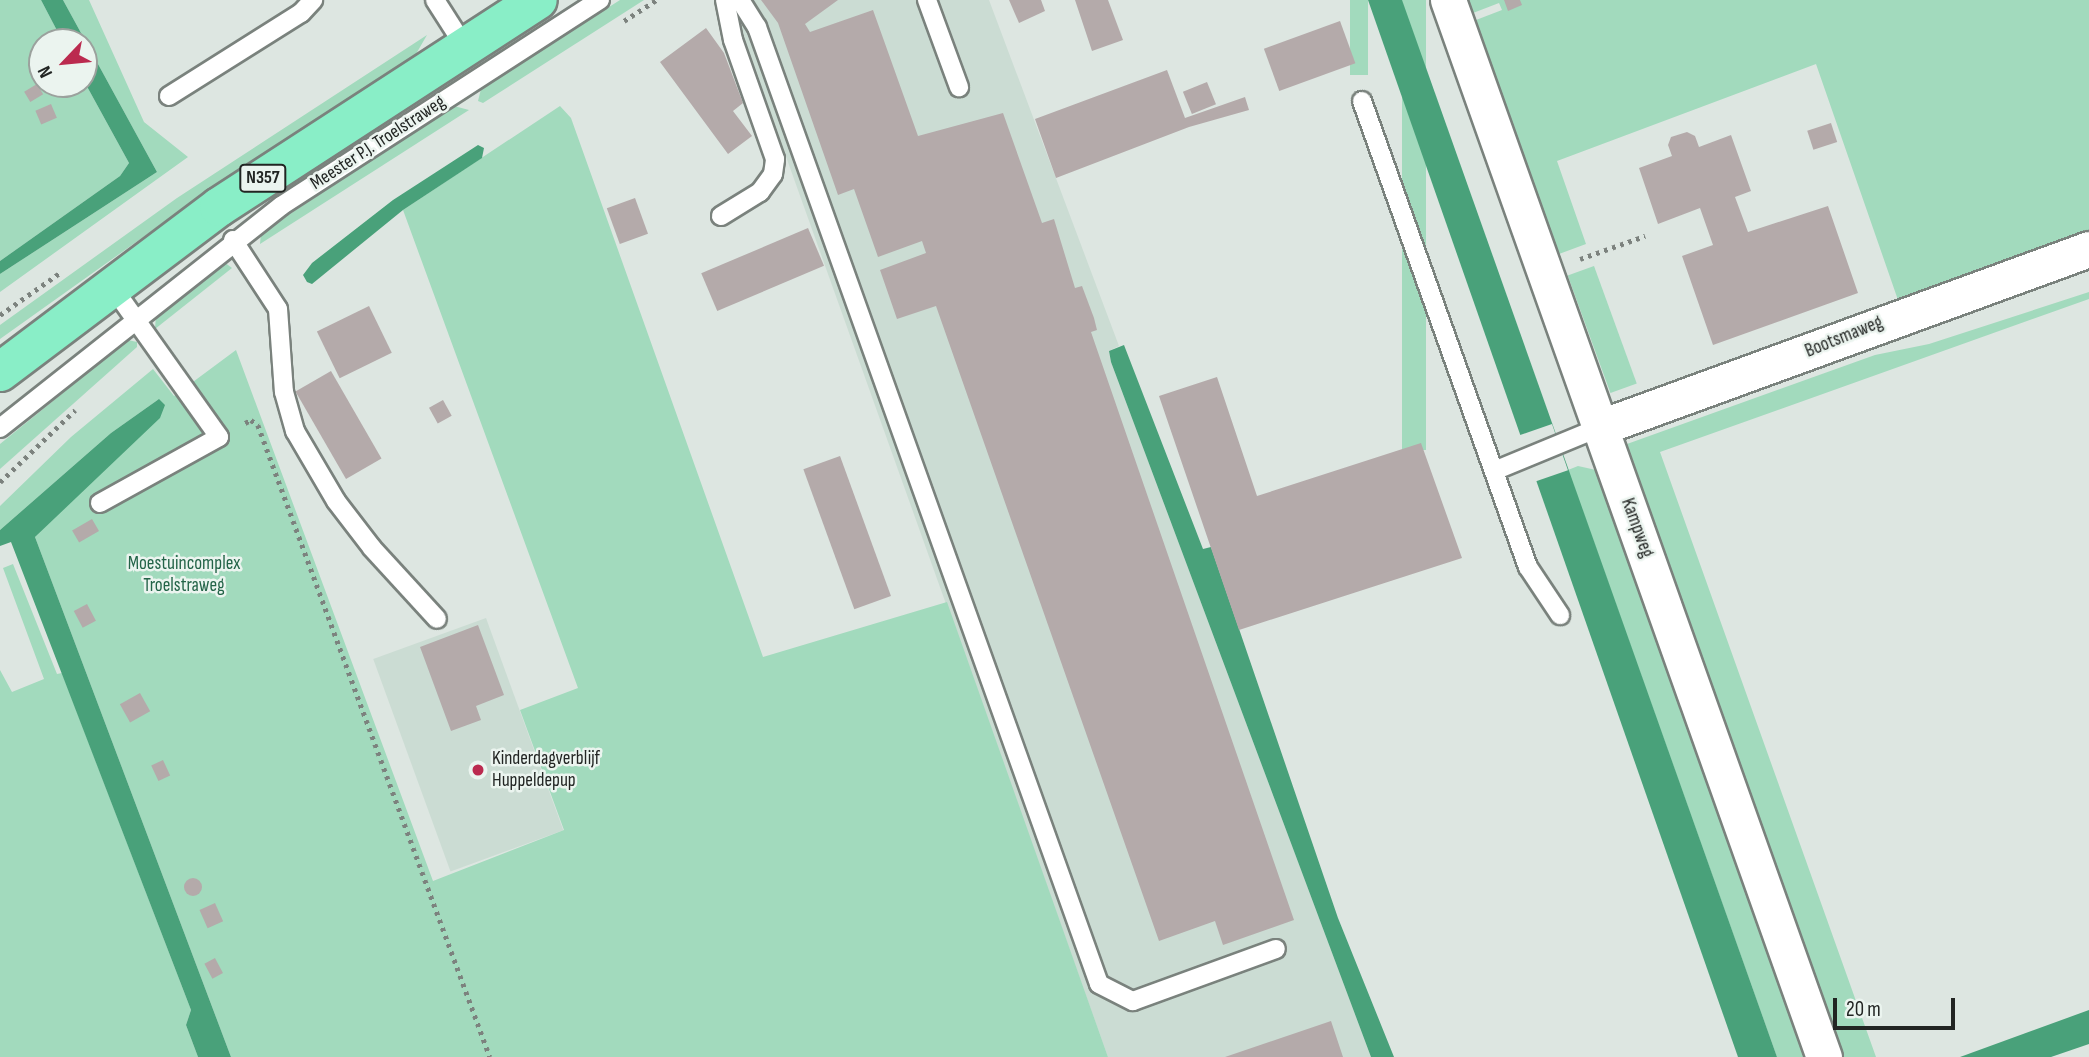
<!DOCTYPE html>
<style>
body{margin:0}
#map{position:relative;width:2089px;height:1057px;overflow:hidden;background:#dde6e1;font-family:"Sofia Sans Condensed",sans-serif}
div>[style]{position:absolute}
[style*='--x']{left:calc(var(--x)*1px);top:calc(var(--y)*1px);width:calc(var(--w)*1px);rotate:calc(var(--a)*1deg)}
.built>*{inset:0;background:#cbdcd3;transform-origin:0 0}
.green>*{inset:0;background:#a2dabd;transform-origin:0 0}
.water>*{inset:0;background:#49a17a}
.pier>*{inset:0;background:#dde6e1;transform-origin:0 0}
.building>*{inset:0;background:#b4aaaa;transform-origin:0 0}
.round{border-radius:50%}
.path>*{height:4.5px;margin-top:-2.25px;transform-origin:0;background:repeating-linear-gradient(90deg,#7c827e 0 3.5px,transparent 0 8.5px)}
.roads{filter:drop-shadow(2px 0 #7a827d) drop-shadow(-2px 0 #7a827d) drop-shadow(0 2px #7a827d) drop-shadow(0 -2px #7a827d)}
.service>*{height:18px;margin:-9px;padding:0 9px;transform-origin:9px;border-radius:9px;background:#fff}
.minor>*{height:35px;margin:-17.5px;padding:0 17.5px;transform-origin:17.5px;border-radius:17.5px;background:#fff}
.primary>*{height:38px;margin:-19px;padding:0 19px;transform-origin:19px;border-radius:19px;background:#89eec7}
.dots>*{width:19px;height:19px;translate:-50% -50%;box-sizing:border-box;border:4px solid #ebf4ef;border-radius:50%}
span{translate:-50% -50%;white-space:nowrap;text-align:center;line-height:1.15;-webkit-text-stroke:5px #ebf4ef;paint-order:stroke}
.shield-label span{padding:2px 5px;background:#ebf4ef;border:2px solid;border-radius:5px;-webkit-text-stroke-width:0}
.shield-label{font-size:18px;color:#222523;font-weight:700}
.street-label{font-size:19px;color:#222523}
.park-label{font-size:19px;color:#236448}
.poi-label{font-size:19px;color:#222523}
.left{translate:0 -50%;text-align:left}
.north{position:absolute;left:28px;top:28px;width:70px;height:70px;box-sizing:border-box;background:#ebf4ef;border:2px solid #9ba19d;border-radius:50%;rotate:244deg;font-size:19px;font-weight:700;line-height:28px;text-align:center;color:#222523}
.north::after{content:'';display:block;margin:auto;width:24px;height:32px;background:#bb2a4f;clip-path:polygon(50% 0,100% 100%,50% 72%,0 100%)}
.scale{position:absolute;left:1833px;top:998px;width:122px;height:32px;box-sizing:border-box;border:4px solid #222523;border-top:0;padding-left:9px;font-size:21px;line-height:24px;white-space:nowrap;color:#222523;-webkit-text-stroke:5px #ebf4ef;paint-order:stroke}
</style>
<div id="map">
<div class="built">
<div style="clip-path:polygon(730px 0,989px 0,1119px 346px,1109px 351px,1111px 362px,1371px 1057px,1108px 1057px)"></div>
<div style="left:486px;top:618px;width:226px;height:120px;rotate:70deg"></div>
</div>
<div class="green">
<div style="clip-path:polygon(0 0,41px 0,63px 42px,42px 42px,42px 84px,84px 81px,129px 163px,120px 176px,0 261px)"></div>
<div style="clip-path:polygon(63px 0,89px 0,144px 122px,188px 157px,0 292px,0 274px,157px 172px)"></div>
<div style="clip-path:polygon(620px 0,644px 0,483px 103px,478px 101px,481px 89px)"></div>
<div style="left:1350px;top:0;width:18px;height:75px"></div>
<div style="left:1402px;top:0;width:24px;height:450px"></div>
<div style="clip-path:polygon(1469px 0,2089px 0,2089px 236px,1898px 300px,1816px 64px,1557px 161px,1586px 244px,1559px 254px,1476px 20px,1502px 10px,1499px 3px,1473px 13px)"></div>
<div style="clip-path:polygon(427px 35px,416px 54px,226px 178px,0 339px,0 325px,177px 198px)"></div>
<div style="clip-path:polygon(454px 106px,469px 110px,260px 244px,261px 233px)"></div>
<div style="clip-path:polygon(560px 106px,571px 118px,763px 657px,947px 602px,1108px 1057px,231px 1057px,35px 537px,159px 399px,111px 433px,0 530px,0 506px,71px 437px,153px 369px,174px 396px,236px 350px,433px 881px,564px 830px,520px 710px,578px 688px,403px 210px)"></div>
<div style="clip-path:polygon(224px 262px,232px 268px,155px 329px,156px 315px)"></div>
<div style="left:1594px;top:266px;width:125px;height:28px;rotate:70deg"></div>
<div style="clip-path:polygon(2089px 292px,2089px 299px,1660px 452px,1876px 1057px,1844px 1057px,1627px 444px,1875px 355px,1929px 344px)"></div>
<div style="clip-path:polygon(128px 340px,137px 342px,137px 347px,0 469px,0 444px)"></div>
<div style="clip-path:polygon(1578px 466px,1596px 470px,1805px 1057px,1777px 1057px,1568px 470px)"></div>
<div style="clip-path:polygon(13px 564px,57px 674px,62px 673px,191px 1010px,186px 1025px,198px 1057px,0 1057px,0 670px,12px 692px,44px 679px,3px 568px)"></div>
</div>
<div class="water">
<div style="clip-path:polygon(41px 0,63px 0,157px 172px,0 274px,0 261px,120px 176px,129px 163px,84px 81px,84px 42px,63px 42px)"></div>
<div style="clip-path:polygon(1368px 0,1402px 0,1777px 1057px,1738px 1057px)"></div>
<div style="clip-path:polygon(478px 145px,484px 148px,482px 158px,403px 210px,312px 284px,307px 282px,303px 275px,312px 263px,393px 200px)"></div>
<div style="clip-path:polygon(1124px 345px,1203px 549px,1211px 547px,1338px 918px,1394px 1057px,1371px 1057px,1111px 362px,1109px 351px)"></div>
<div style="clip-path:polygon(159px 399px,165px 405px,160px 418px,35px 537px,231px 1057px,198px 1057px,186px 1025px,191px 1010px,60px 669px,11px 542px,0 546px,0 530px,111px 433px)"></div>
<div style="clip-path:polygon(2089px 1010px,2089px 1044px,2051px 1057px,1960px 1057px)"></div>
</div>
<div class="pier">
<div style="left:1552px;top:424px;width:49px;height:36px;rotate:71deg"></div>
</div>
<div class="building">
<div style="clip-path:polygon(761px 0,838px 0,805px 24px,810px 32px,873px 10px,918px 136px,1003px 113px,1042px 223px,1054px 219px,1075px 288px,1082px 286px,1094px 318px,1097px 330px,1091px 332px,1294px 920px,1223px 945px,1215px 921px,1159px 941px,936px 306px,897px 319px,880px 270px,926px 253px,922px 241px,878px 257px,854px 189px,838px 195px,778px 23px)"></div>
<div style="clip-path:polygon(1009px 0,1041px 0,1045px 11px,1019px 23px)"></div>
<div style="clip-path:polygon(1075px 0,1108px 0,1123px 40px,1092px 51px)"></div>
<div style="clip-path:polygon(1504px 0,1520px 0,1522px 5px,1508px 11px)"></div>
<div style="left:1340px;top:21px;width:45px;height:81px;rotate:70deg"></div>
<div style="clip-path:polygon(706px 28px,724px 53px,743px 103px,733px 111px,752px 136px,728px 154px,660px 62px)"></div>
<div style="clip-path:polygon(1167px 70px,1185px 118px,1245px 97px,1249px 110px,1189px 127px,1056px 178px,1035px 119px)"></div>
<div style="left:1207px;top:82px;width:24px;height:26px;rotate:68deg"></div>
<div style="left:37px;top:84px;width:12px;height:15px;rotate:59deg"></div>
<div style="left:51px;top:104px;width:15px;height:17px;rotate:67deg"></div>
<div style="left:1831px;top:123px;width:20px;height:25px;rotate:72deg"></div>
<div style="clip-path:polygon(1687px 132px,1695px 136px,1699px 147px,1731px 135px,1751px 191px,1735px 197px,1748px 232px,1828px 206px,1858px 293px,1713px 345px,1682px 256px,1713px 245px,1700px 208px,1658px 224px,1639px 168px,1672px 156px,1668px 145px,1671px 137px)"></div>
<div style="left:635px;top:198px;width:38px;height:30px;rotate:70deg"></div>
<div style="left:808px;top:228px;width:41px;height:116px;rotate:67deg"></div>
<div style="left:369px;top:306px;width:52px;height:58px;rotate:64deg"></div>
<div style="left:331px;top:371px;width:101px;height:41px;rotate:60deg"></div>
<div style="clip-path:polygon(1217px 377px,1257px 496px,1421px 443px,1462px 558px,1239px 630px,1159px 396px)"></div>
<div style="left:443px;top:400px;width:18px;height:16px;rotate:61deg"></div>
<div style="left:840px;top:456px;width:149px;height:39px;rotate:70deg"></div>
<div style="left:92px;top:519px;width:14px;height:23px;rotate:60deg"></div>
<div style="left:87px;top:604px;width:19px;height:15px;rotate:62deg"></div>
<div style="clip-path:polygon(478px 625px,504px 695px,476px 706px,481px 720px,451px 731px,420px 647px)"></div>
<div style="left:140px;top:693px;width:21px;height:23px;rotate:61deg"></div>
<div style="left:163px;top:760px;width:17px;height:13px;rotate:65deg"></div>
<div class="round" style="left:184px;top:878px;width:18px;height:18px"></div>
<div style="left:215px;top:903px;width:20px;height:17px;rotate:66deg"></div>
<div style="left:215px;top:958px;width:17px;height:12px;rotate:62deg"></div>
<div style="clip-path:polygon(1331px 1021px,1343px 1057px,1225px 1057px)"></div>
</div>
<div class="path">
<div style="--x:624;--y:21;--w:38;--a:-33"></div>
<div style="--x:1580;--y:259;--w:69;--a:-19.5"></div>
<div style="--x:0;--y:315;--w:75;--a:-35.2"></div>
<div style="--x:245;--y:423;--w:7;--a:-27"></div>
<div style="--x:251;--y:420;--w:9;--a:36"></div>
<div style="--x:258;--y:425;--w:673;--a:69.84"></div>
<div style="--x:0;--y:482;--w:104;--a:-43.8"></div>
</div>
<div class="roads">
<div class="service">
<div style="--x:435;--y:0;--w:56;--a:57.4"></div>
<div style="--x:740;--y:0;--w:32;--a:58"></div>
<div style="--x:757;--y:27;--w:1016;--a:70.33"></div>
<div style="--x:1099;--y:984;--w:38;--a:27"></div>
<div style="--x:1133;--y:1001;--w:152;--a:-20"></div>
<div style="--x:927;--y:0;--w:93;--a:69.8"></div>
<div style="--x:169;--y:96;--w:156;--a:-32.2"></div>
<div style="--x:301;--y:13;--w:18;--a:-47"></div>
<div style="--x:1362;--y:101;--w:495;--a:70.4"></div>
<div style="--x:1528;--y:567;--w:58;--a:56.3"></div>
<div style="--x:721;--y:216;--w:46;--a:-31.6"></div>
<div style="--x:760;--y:192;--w:22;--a:-54"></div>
<div style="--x:773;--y:174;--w:15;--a:-82"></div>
<div style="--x:775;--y:159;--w:126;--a:-109.4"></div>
<div style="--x:733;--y:40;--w:41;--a:-101.3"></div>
<div style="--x:233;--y:240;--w:82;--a:56.9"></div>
<div style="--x:278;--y:309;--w:83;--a:85.9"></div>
<div style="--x:284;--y:392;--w:41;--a:74.2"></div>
<div style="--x:295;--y:431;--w:81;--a:59.6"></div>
<div style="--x:336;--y:501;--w:59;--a:52.5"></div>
<div style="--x:372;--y:548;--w:96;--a:47.5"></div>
<div style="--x:0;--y:428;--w:358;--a:-38.3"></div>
<div style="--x:281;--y:206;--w:380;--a:-32.9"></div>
<div style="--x:1494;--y:471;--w:116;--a:-22.4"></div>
<div style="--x:100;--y:503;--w:136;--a:-29"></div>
<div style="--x:219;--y:437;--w:183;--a:-125.4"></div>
</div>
<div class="minor">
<div style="--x:1448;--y:0;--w:1122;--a:70.42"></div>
<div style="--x:1601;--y:427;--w:519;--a:-20.04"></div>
</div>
<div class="primary">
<div style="--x:0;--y:372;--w:274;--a:-37"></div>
<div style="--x:219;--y:207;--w:380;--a:-33"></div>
</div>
</div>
<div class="dots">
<div style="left:478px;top:770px;background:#bb2a4f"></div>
</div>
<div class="shield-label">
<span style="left:263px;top:178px">N357</span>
</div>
<div class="street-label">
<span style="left:378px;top:143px;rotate:-33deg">Meester P.J. Troelstraweg</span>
<span style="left:1844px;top:337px;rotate:-22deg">Bootsmaweg</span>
<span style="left:1637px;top:528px;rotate:70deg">Kampweg</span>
</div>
<div class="park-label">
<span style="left:184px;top:575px">Moestuincomplex<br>Troelstraweg</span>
</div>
<div class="poi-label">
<span class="left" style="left:492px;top:770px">Kinderdagverblijf<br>Huppeldepup</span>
</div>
<div class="north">N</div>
<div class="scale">20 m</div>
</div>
